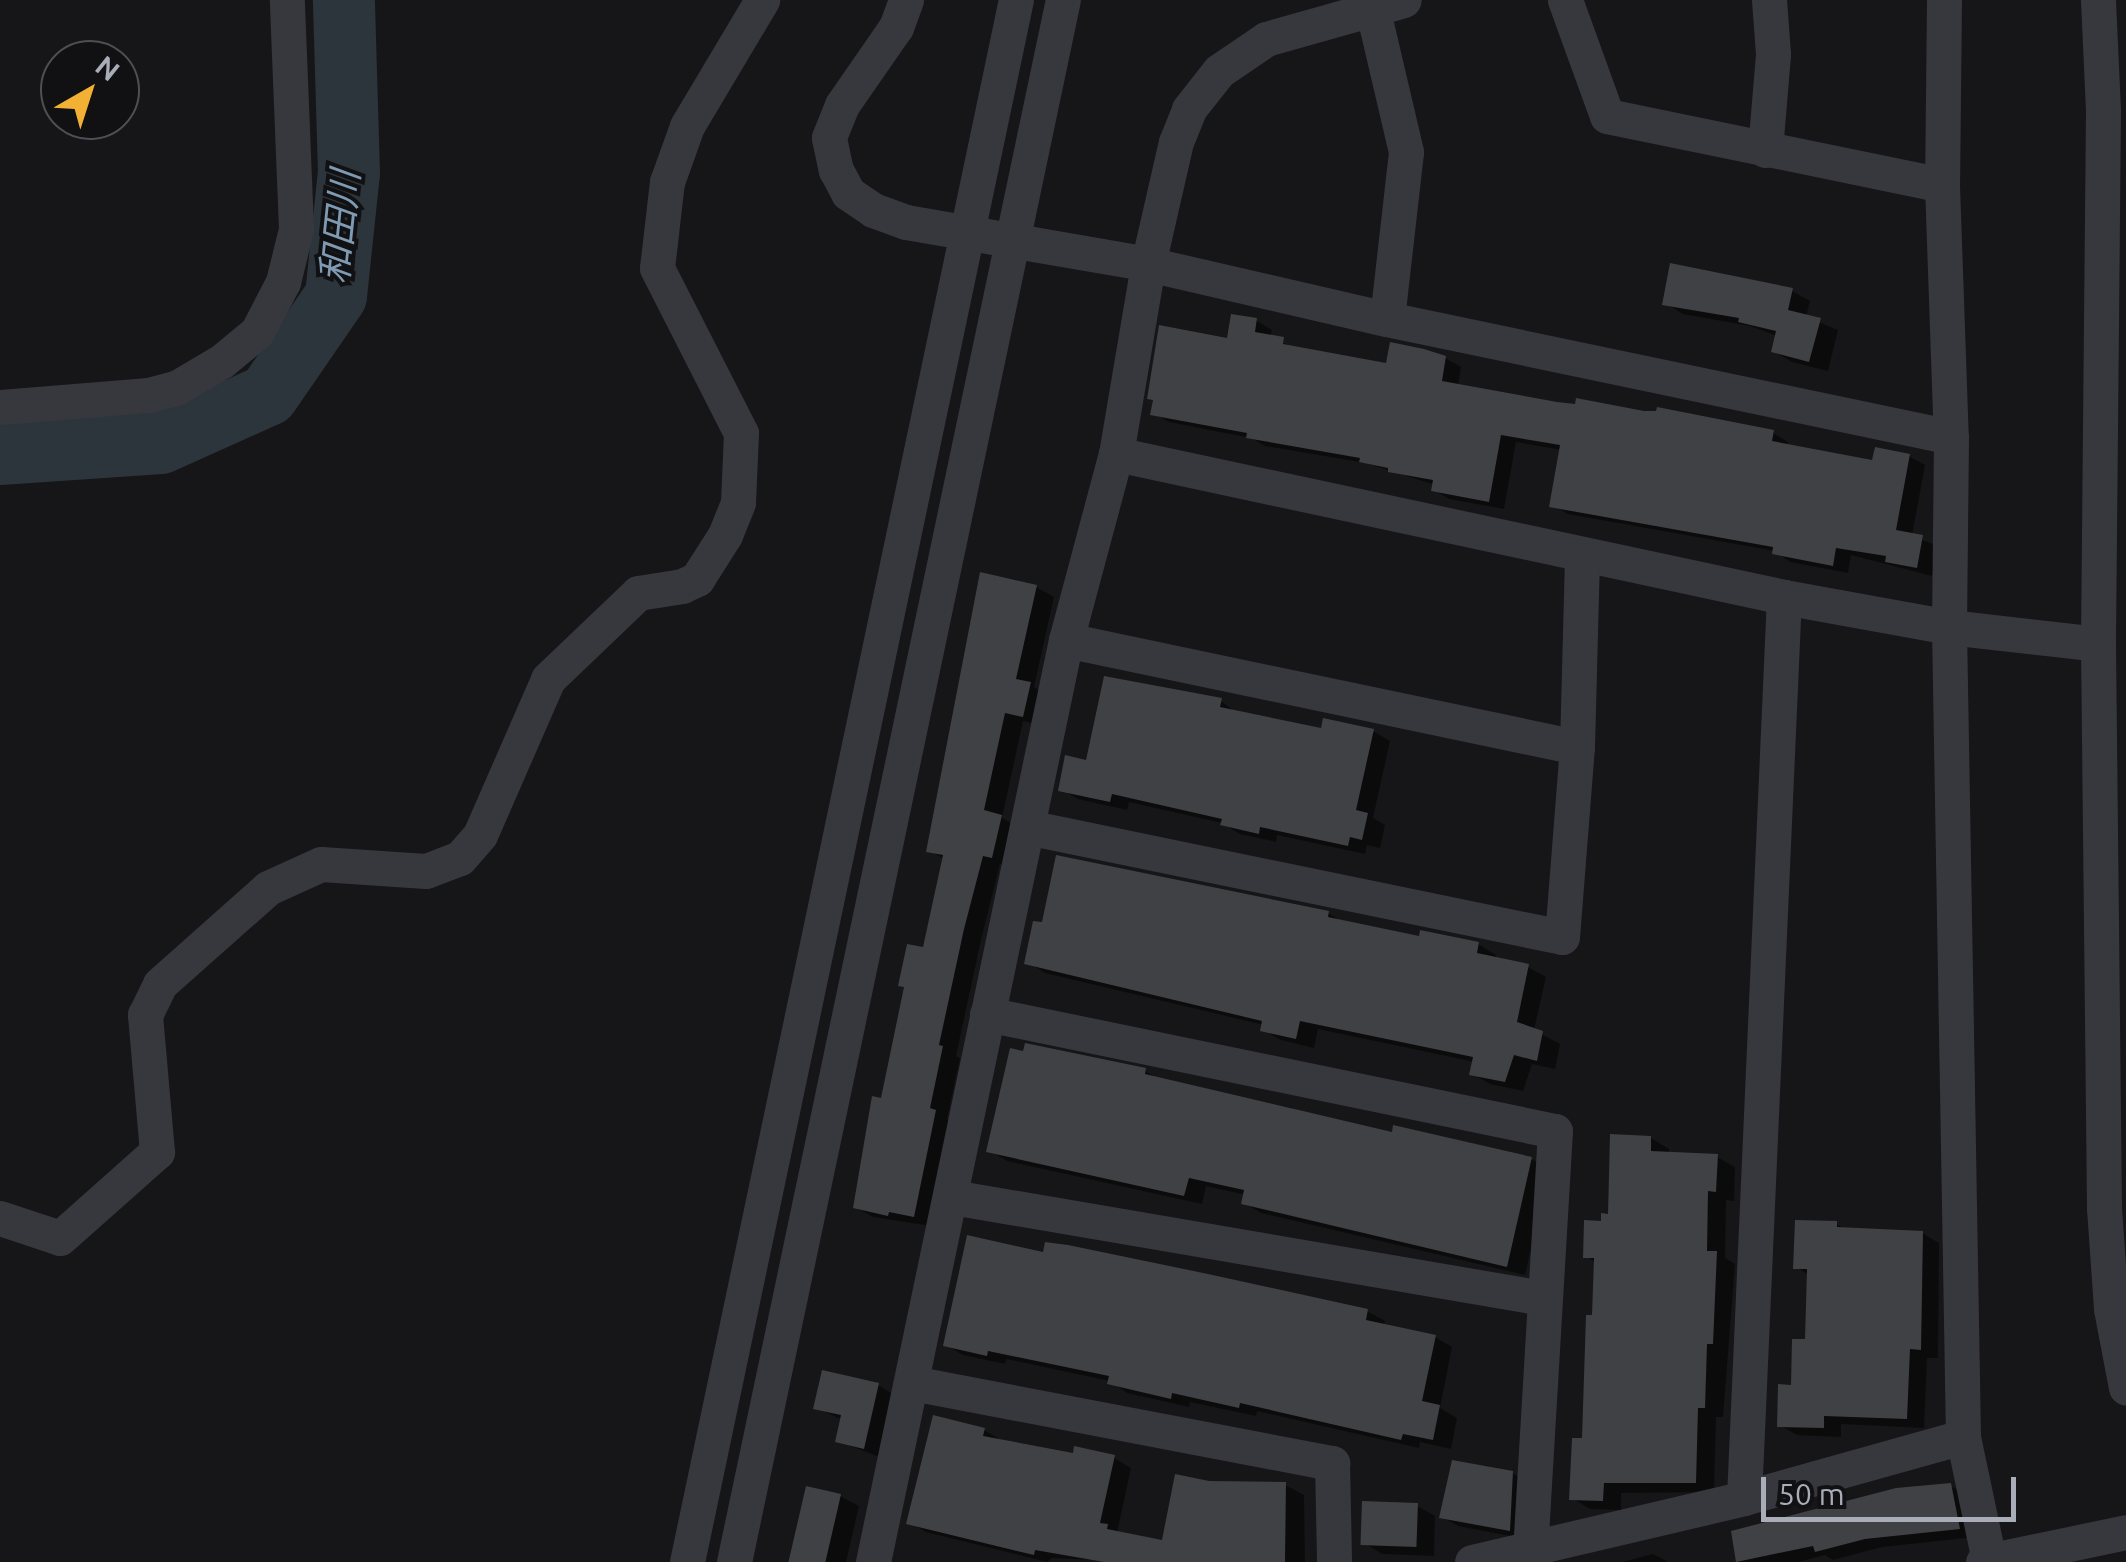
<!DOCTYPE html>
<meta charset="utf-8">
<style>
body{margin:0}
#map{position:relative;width:2126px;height:1562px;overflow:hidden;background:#161618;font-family:Ubuntu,"Noto Sans JP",sans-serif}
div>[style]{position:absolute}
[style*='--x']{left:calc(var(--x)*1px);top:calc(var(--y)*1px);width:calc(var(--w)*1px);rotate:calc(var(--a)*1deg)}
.shadow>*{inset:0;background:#0007}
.river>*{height:62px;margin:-31px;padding:0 31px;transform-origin:31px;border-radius:31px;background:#2c353c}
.building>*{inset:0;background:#404145;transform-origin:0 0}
.minor>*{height:35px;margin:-17.5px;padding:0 17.5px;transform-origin:17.5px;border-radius:17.5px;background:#37383d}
span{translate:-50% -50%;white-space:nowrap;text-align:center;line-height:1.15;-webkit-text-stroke:8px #111113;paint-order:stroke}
.water-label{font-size:38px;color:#7f9bb3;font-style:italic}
.north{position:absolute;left:40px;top:40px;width:100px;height:100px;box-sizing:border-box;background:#111113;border:2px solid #4d4f55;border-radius:50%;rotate:39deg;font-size:28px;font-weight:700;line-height:40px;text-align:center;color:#a8adb8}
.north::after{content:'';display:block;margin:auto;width:35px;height:45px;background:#f2b134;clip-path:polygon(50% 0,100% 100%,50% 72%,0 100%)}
.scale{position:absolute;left:1761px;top:1477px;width:255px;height:45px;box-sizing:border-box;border:5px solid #a8adb8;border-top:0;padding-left:12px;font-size:30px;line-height:35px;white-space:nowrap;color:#a8adb8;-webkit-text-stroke:8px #111113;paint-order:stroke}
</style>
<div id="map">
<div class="shadow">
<div style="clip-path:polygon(1792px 291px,1810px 301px,1806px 317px,1838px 330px,1828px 371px,1792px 362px,1773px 351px,1777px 336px,1750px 326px,1683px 314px,1665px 303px)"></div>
<div style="clip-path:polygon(1257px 321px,1272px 330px,1270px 338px,1299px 349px,1388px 366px,1445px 358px,1461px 367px,1458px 386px,1557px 405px,1773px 433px,1788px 442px,1787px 447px,1874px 463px,1909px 456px,1925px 465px,1912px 536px,1938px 546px,1932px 576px,1851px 555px,1848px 573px,1790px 562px,1775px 551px,1568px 514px,1552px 505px,1562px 450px,1516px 442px,1504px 509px,1449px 499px,1434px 490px,1435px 485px,1366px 463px,1265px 446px,1251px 438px,1169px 422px,1153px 413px,1155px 401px,1150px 398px)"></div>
<div style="clip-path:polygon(1036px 587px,1054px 597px,1034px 687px,1047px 695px,1041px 725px,1023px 721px,1002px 818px,1018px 827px,1010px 866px,1000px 864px,981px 940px,956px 1056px,960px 1058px,947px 1119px,953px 1122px,931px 1226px,873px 1217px,855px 1207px,925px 950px,944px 859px,929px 850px)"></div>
<div style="clip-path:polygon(1221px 701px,1238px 714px,1323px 731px,1373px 731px,1390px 741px,1373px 818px,1385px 825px,1380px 848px,1367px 845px,1365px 854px,1277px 835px,1276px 842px,1240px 834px,1222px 823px,1129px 802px,1127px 810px,1078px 799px,1061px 789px,1088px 763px)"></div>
<div style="clip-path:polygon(1328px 913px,1345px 923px,1421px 939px,1478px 944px,1496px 955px,1495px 960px,1528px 967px,1546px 977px,1534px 1030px,1560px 1044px,1555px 1069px,1532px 1064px,1523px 1091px,1490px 1084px,1472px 1074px,1475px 1062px,1318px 1029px,1314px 1048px,1281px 1040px,1263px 1030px,1264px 1025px,1045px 973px,1027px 962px)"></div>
<div style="clip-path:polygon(1145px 1071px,1161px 1080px,1292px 1108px,1303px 1115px,1531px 1159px,1549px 1169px,1525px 1275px,1261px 1213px,1244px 1203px,1246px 1195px,1206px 1186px,1202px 1204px,1007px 1161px,989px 1150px)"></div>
<div style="clip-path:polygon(1651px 1138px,1669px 1149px,1669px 1154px,1717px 1157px,1735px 1167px,1734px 1201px,1726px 1200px,1725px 1258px,1735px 1264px,1723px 1417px,1716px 1417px,1714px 1492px,1621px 1493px,1621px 1510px,1590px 1509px,1572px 1498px,1585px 1441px,1595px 1318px,1596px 1263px,1586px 1256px)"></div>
<div style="clip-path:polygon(1836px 1224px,1847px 1230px,1922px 1233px,1939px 1243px,1938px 1358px,1927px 1358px,1924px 1428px,1841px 1424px,1841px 1437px,1797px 1435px,1779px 1425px,1807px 1341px,1809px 1275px,1796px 1267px)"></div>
<div style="clip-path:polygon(1045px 1255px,1367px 1311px,1385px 1321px,1384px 1326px,1435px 1337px,1452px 1347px,1440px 1408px,1457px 1418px,1451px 1449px,1420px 1442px,1419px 1448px,1257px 1411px,1256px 1416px,1190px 1402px,1189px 1407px,1127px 1393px,1110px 1381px,1006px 1359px,1005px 1364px,963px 1355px,946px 1345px)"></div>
<div style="clip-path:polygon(878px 1385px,896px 1396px,882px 1458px,838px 1441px,843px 1420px,816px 1408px)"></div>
<div style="clip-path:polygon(984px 1430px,1001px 1440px,1074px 1456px,1114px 1458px,1131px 1468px,1117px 1533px,1134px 1562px,1052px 1558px,1047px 1562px,926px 1532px,909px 1522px)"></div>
<div style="clip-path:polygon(1512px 1473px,1529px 1483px,1526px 1539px,1458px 1526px,1442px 1517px)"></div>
<div style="clip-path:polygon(1209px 1483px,1285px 1485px,1304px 1495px,1305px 1562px,1151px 1562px)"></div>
<div style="clip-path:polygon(1950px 1486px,1967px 1495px,1975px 1537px,1882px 1547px,1833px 1560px,1825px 1555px,1798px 1562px,1739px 1562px,1732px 1534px)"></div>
<div style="clip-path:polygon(840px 1496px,859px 1506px,846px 1562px,791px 1562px)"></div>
<div style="clip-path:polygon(1417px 1506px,1435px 1516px,1434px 1556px,1382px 1554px,1364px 1543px)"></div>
<div style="clip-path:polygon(1653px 1554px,1668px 1562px,1622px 1562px)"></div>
</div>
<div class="river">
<div style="--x:0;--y:454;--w:161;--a:-3.9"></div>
<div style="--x:161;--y:443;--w:117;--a:-24.2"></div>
<div style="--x:268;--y:395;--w:120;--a:-55.5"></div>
<div style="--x:336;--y:296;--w:124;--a:-84"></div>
<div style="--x:349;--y:173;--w:173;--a:-91.7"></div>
</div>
<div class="building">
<div style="clip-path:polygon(1670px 263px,1793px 288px,1788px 310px,1821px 318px,1809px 362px,1771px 352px,1776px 331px,1738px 322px,1739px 318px,1662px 305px)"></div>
<div style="clip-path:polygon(1231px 314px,1257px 318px,1255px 332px,1284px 337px,1283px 344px,1386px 363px,1390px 342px,1424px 349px,1446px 356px,1442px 381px,1557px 402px,1575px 404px,1576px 398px,1644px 411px,1656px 411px,1657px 407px,1774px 430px,1772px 441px,1872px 460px,1875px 447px,1910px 454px,1896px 530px,1923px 535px,1917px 568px,1885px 562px,1886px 556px,1836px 548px,1833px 566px,1772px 554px,1773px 547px,1549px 507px,1560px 445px,1501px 435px,1489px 502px,1431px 491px,1433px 480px,1388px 472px,1388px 468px,1359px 462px,1360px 458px,1246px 438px,1247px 433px,1150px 415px,1153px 400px,1147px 399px,1159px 325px,1227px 338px)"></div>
<div style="clip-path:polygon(980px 572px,1037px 585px,1016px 679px,1031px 682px,1023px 717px,1005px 713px,984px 810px,1002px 815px,992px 858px,983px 856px,964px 929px,939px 1045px,943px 1046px,930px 1108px,936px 1110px,914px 1217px,889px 1212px,888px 1216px,853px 1208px,872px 1096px,881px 1098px,904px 987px,898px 986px,907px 944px,923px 947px,943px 855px,926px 852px)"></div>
<div style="clip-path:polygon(1104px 676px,1222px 698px,1220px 707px,1321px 728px,1323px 718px,1374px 729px,1356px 810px,1368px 813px,1362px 840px,1350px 837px,1348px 846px,1260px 827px,1259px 834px,1220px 825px,1222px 819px,1112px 794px,1110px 802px,1058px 791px,1065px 755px,1086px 760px)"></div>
<div style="clip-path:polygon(1056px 855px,1329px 911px,1328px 917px,1419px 936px,1420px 930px,1479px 942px,1477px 953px,1529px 964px,1517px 1022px,1543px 1031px,1537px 1061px,1514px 1055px,1505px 1082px,1469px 1075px,1473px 1057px,1300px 1021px,1296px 1039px,1260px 1031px,1262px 1021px,1024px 964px,1033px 921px,1042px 922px)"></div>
<div style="clip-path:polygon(1025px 1043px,1146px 1068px,1145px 1074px,1392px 1132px,1393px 1125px,1532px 1157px,1507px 1267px,1241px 1204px,1244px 1190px,1189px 1178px,1184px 1196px,986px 1152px,1010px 1048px,1023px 1051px)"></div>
<div style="clip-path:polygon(1610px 1134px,1651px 1136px,1651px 1151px,1718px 1154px,1716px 1192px,1708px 1191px,1707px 1251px,1717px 1251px,1713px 1344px,1707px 1344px,1705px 1408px,1698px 1408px,1696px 1483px,1604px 1483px,1603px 1501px,1569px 1500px,1572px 1438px,1582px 1438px,1586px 1315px,1592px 1315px,1594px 1258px,1583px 1258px,1584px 1220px,1601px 1221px,1601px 1213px,1608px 1214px)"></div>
<div style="clip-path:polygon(1795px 1220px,1837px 1221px,1837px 1227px,1923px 1231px,1921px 1350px,1910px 1349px,1907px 1419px,1824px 1416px,1824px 1428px,1777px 1427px,1778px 1384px,1791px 1385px,1792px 1339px,1805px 1339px,1807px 1269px,1793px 1269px)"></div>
<div style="clip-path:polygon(967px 1235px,1043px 1252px,1045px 1242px,1068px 1245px,1208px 1274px,1368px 1309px,1366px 1320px,1436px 1335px,1422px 1401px,1440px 1405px,1433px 1440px,1403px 1434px,1401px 1440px,1240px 1403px,1239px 1408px,1172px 1393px,1171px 1399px,1107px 1384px,1109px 1376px,988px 1351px,987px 1356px,943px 1346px)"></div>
<div style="clip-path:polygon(822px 1370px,879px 1383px,864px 1449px,835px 1442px,841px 1415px,813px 1409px)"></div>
<div style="clip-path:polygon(933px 1415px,985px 1428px,983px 1436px,1073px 1453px,1074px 1446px,1115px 1455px,1100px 1523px,1108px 1524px,1107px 1529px,1162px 1540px,1175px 1474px,1209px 1481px,1286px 1482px,1285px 1562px,1104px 1562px,1035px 1550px,1034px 1555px,906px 1524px)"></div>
<div style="clip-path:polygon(1452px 1460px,1513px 1471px,1510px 1531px,1439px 1518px)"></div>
<div style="clip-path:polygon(1951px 1483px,1960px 1529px,1865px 1539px,1815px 1552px,1813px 1546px,1736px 1562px,1731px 1531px,1896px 1488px)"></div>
<div style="left:806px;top:1486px;width:36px;height:78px;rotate:13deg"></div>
<div style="left:1362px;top:1501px;width:56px;height:44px;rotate:2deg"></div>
</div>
<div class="minor">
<div style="--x:906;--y:0;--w:29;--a:110"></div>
<div style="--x:896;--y:27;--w:95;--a:124.7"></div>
<div style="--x:842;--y:105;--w:35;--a:112"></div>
<div style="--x:829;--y:138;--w:33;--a:78"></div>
<div style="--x:836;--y:170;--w:26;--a:62"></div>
<div style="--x:848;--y:193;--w:30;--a:34"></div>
<div style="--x:873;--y:210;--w:35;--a:20"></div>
<div style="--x:906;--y:222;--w:246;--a:9.8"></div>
<div style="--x:1148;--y:264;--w:245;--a:13"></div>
<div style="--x:1387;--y:319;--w:576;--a:11.82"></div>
<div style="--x:1565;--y:0;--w:123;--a:70.1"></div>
<div style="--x:1607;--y:116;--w:342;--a:11.6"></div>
<div style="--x:1944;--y:0;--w:185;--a:90.6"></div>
<div style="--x:1942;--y:185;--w:252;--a:88"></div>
<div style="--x:1951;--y:437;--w:190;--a:90.6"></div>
<div style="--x:1949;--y:627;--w:810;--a:89.01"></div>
<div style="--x:1963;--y:1437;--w:126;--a:78.1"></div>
<div style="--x:2098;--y:0;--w:110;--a:87.4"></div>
<div style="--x:2103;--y:110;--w:534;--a:90.54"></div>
<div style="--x:2098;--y:644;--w:564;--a:89.39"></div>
<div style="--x:2104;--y:1208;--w:101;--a:86"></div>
<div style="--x:2111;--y:1309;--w:80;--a:79.2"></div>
<div style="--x:1373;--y:11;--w:145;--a:76.8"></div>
<div style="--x:1406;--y:152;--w:168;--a:96.5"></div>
<div style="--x:1765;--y:150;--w:96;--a:-85.2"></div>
<div style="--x:1773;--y:54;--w:54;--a:-94.2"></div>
<div style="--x:0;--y:407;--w:149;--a:-4.6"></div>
<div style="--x:149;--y:395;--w:28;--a:-15"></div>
<div style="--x:176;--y:388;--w:53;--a:-30.4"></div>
<div style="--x:222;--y:361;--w:45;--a:-39.6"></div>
<div style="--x:257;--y:332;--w:56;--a:-62.5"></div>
<div style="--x:283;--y:282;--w:55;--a:-76.2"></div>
<div style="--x:296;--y:229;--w:229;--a:-92.3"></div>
<div style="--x:1116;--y:454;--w:683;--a:12.08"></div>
<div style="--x:1784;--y:597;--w:168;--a:10.3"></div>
<div style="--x:1949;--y:627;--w:150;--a:6.5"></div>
<div style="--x:1066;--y:640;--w:522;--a:11.83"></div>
<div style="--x:1027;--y:827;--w:546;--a:11.62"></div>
<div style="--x:1562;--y:937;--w:191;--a:-85.5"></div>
<div style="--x:1577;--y:747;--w:192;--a:-88.5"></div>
<div style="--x:987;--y:1014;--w:580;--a:11.64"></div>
<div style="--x:1555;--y:1131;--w:416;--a:93.4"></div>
<div style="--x:952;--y:1197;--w:600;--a:9.7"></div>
<div style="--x:0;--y:1218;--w:63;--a:18.4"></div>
<div style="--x:60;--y:1238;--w:130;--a:-41.6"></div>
<div style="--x:157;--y:1152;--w:138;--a:-95"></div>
<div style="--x:145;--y:1015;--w:34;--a:-64"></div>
<div style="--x:160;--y:984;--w:144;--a:-41.6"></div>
<div style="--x:268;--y:888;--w:58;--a:-24.4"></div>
<div style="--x:321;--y:864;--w:105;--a:3.8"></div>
<div style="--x:426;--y:871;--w:36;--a:-21"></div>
<div style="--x:460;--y:858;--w:30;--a:-49"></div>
<div style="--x:480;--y:835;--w:170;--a:-66.4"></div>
<div style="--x:548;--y:679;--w:124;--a:-43.7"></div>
<div style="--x:638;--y:593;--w:45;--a:-9"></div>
<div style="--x:682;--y:586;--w:17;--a:-25"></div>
<div style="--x:697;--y:579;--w:52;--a:-57.5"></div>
<div style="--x:725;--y:535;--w:35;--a:-68"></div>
<div style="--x:738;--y:502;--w:69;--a:-87.5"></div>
<div style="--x:741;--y:433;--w:185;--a:-117"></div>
<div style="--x:657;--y:268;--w:87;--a:-83.4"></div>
<div style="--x:667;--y:182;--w:59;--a:-70.3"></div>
<div style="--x:687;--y:126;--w:147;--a:-59.2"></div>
<div style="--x:912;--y:1383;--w:428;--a:10.8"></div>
<div style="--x:1332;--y:1463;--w:99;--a:88.8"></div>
<div style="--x:1744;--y:1498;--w:902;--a:-87.46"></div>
<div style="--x:687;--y:1562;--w:1596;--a:-78.11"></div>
<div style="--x:734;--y:1562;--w:1596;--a:-78.11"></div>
<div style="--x:873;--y:1562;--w:942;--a:-78.18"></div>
<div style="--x:1066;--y:640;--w:193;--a:-75"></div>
<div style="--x:1116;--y:454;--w:193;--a:-80.4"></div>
<div style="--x:1148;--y:264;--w:125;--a:-77.1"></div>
<div style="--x:1176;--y:142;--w:35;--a:-68"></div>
<div style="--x:1189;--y:109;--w:48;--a:-51.7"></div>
<div style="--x:1219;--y:71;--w:57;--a:-34.2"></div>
<div style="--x:1266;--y:39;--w:143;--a:-15.8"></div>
<div style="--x:1472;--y:1562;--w:279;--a:-13.2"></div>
<div style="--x:1744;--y:1498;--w:227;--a:-15.6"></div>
<div style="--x:1983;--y:1562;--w:146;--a:-11.8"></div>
</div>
<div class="water-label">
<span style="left:340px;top:227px;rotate:-84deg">和田川</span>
</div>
<div class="north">N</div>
<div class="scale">50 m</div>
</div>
